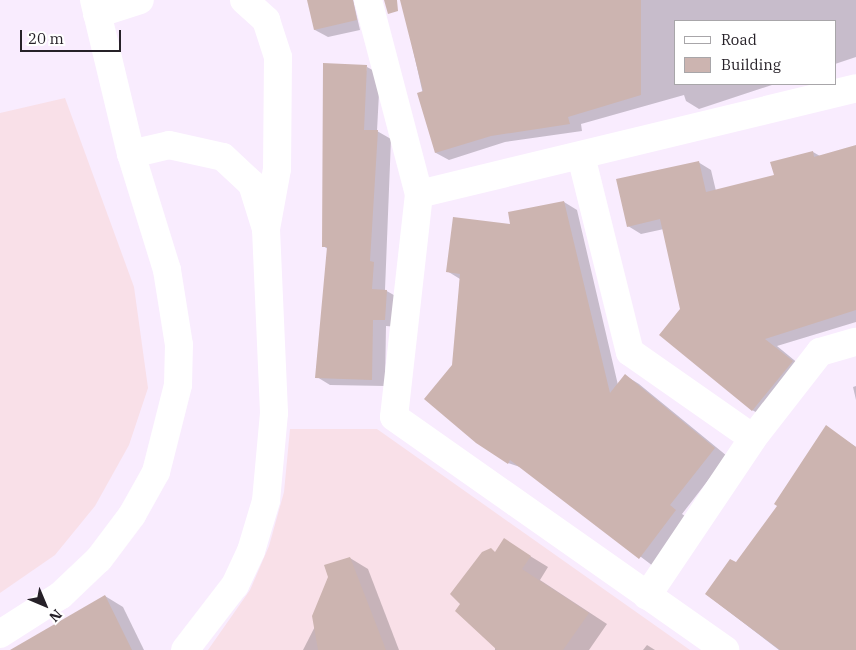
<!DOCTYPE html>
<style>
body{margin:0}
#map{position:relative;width:856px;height:650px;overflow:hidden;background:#f9ecfe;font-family:"IBM Plex Serif",serif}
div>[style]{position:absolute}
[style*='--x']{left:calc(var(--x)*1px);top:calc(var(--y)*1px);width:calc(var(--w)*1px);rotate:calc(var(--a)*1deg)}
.commercial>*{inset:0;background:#f9e0e8}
.shadow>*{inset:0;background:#0003}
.building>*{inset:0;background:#ccb4b0}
.minor>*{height:28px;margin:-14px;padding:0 14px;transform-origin:14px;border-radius:14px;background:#fff}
.tertiary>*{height:28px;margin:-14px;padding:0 14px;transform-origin:14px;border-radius:14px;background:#fff}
span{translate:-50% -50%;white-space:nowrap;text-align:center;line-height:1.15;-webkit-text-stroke:4px #fff;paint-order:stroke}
.legend{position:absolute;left:674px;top:20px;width:162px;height:65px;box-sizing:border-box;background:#fff;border:1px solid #a8a6a9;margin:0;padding:6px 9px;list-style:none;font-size:15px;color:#262128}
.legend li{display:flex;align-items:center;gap:10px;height:25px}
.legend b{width:25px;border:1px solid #a8a6a9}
.north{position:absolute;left:20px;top:580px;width:50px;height:50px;-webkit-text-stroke:4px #fff;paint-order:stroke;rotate:135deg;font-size:14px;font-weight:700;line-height:20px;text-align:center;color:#262128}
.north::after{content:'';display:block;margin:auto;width:18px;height:22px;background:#262128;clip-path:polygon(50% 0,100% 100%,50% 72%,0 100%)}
.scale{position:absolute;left:20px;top:30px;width:101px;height:22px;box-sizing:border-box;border:2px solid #262128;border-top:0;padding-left:6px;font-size:15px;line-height:18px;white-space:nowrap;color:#262128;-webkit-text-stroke:4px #fff;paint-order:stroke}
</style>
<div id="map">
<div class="commercial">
<div style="clip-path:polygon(65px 98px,134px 287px,148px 388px,129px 445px,95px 506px,55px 555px,0 593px,0 113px)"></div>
<div style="clip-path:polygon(290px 429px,377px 429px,690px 650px,208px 650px,250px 590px,269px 546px,284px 492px)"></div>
</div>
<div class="shadow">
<div style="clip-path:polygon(308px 0,353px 0,360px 30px,328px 37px,315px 30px)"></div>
<div style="clip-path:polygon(402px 0,856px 0,856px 57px,835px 64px,835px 21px,675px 21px,675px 84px,775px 84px,699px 109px,686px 101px,684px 95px,581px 124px,582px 131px,505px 142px,449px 160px,436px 153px)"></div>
<div style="clip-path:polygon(367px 67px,380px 74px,377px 131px,391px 139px,385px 290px,399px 298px,398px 327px,386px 326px,385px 386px,330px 385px,317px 377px,328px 249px,323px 246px)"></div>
<div style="clip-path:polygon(856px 146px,856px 322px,777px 346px,805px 369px,765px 417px,752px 410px,682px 309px,664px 229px,641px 234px,628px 226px,698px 162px,711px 170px,716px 191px,775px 176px,813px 152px,820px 156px)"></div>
<div style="clip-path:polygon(564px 202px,577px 210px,618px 385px,626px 376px,639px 384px,727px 456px,682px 514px,688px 518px,653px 566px,523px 468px,508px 463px,454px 365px,460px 279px,447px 271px,512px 226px)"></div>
<div style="clip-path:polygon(856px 386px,856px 400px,853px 387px)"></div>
<div style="clip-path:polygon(826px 427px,856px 447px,856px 650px,779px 650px,706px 594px,736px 563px,779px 506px)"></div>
<div style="clip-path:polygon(504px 540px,548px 567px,540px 580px,607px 624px,589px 650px,495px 650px,496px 553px)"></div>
<div style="clip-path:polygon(350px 558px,368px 569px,399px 650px,303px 650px)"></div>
<div style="clip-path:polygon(105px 596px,123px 607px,144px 650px,17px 650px)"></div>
<div style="clip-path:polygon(647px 645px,655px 650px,643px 650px)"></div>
</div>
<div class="building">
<div style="clip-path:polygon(307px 0,353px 0,357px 20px,314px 30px)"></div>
<div style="clip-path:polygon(384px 0,397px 0,398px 11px,388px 14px)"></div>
<div style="clip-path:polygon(400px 0,641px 0,641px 95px,568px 117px,570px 124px,491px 136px,435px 153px,417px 93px,423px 91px)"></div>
<div style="clip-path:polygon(323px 63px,367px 65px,364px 130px,378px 130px,370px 261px,374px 262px,372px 289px,387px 290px,385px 320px,373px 320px,372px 380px,315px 378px,327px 247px,322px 247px)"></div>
<div style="clip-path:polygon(856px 145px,856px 310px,765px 339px,793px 361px,752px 411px,659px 335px,680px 309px,660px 219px,627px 227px,616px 179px,699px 161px,706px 192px,774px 175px,770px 162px,813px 151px,814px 157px)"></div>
<div style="clip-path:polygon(564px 201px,610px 393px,625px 374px,715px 448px,670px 505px,676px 510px,639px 559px,510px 460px,508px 464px,476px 443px,424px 399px,452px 365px,460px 274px,446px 272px,453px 217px,510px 224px,508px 212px)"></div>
<div style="clip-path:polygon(826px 425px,856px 447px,856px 650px,780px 650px,705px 594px,730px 559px,736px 562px,777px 506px,774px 504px)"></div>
<div style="clip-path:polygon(504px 538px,531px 556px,522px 569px,589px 613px,563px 650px,497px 650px,455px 611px,460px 604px,450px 594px,482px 552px,491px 548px,495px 552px)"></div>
<div style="clip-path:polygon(350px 557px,386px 650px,318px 650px,312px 616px,328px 577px,324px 565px)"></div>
<div style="clip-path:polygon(105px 595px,132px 650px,10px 650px)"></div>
</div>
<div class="minor">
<div style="--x:244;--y:0;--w:30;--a:42"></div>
<div style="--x:266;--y:20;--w:39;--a:72"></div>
<div style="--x:278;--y:57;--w:112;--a:90.5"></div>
<div style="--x:277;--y:169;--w:61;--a:100.4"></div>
<div style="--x:368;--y:0;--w:201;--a:75.3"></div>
<div style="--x:419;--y:194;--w:224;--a:96.4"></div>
<div style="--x:394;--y:417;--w:405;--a:35.1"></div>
<div style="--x:97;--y:14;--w:45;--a:-18"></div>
<div style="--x:581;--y:156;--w:202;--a:76"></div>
<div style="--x:630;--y:352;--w:150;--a:35"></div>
<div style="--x:419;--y:194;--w:450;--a:-13.6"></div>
<div style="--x:647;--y:596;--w:190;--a:-56.1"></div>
<div style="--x:753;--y:438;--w:109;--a:-52.1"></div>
<div style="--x:820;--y:352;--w:37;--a:-16"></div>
</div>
<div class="tertiary">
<div style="--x:131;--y:154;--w:39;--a:-13"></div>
<div style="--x:169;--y:145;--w:55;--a:12.5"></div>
<div style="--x:223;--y:157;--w:40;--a:43"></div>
<div style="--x:252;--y:184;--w:47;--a:72.7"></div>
<div style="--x:266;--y:229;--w:184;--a:87.5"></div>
<div style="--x:274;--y:413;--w:88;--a:95.2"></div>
<div style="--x:266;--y:501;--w:52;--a:106.7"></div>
<div style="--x:251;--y:551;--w:38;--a:115"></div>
<div style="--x:235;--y:585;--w:82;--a:127.6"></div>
<div style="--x:0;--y:634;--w:72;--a:-32.6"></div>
<div style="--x:61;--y:595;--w:52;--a:-43.5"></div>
<div style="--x:99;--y:559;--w:55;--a:-53.1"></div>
<div style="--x:132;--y:515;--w:49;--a:-60.8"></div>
<div style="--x:156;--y:472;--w:90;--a:-75.8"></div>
<div style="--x:178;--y:385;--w:40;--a:-88.6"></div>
<div style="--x:179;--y:345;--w:76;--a:-99.1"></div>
<div style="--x:167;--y:270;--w:121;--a:-107.2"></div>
<div style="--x:131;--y:154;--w:158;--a:-103.5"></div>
</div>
<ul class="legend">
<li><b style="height:6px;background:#fff"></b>Road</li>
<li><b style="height:14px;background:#ccb4b0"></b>Building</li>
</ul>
<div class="north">N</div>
<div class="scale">20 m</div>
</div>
